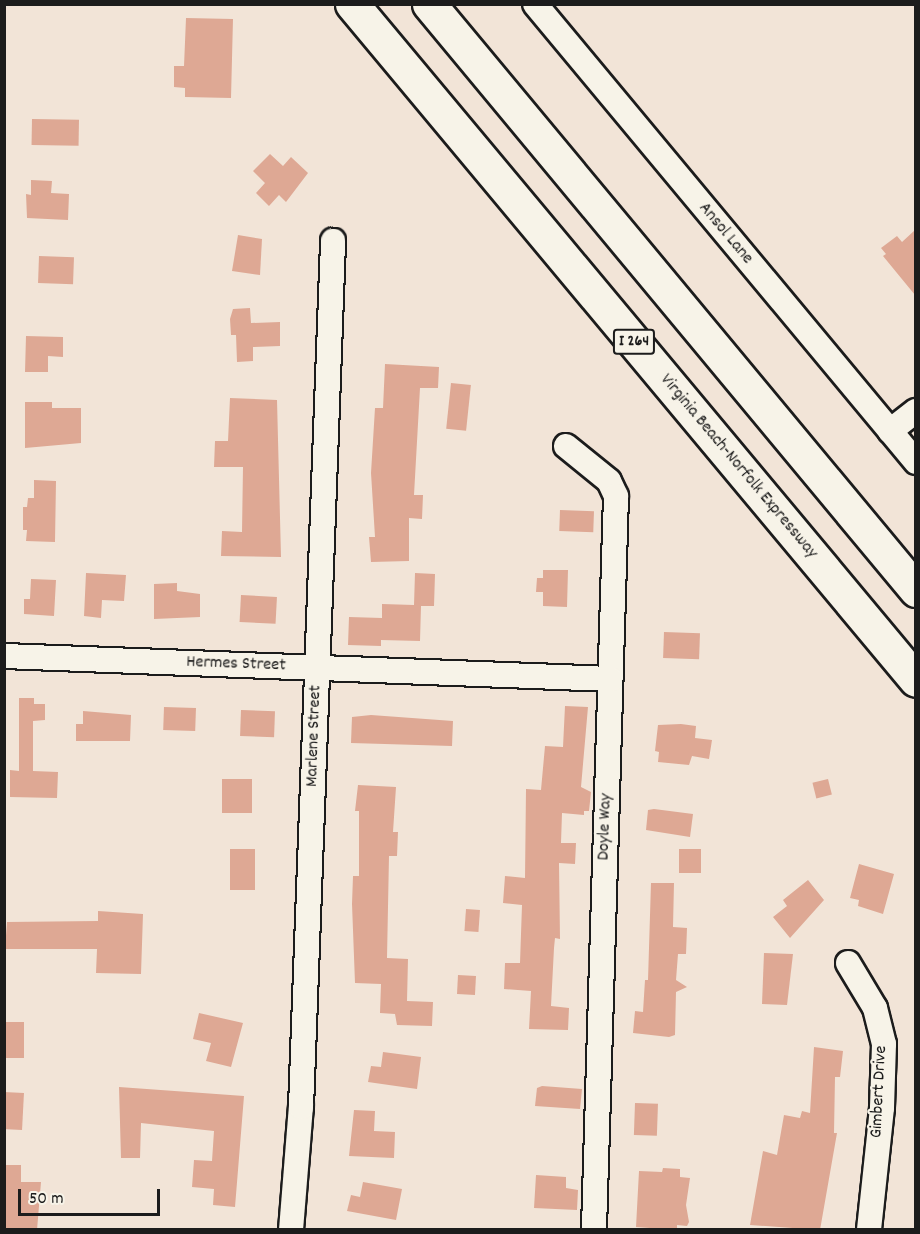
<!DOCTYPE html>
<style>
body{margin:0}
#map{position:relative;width:920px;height:1234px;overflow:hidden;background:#f2e4d7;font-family:Dekko,sans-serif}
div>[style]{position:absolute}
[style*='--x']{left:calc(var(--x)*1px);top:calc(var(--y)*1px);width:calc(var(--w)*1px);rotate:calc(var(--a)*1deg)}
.building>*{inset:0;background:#dea894;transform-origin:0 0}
.roads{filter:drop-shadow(2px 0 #1c1c1c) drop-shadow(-2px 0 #1c1c1c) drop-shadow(0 2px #1c1c1c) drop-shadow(0 -2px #1c1c1c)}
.minor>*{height:24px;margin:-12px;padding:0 12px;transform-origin:12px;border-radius:12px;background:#f7f3e8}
.highway>*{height:33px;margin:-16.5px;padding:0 16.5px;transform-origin:16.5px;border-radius:16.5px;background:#f7f3e8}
span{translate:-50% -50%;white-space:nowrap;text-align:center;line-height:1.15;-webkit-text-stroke:4.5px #f7f3e8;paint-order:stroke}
.shield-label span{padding:2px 4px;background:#f7f3e8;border:2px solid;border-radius:4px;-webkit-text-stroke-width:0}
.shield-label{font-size:16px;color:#1c1c1c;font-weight:700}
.street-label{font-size:18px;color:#1c1c1c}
.frame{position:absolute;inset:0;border:6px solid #1c1c1c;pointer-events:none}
.scale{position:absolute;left:18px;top:1189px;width:142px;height:27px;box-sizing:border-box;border:3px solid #1c1c1c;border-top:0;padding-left:8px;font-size:18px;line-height:21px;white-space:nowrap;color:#1c1c1c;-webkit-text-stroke:4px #f7f3e8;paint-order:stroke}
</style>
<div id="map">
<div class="building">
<div style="clip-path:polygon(186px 18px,233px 19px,231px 98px,185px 97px,185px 88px,174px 87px,174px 66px,184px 66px)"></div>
<div style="left:32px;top:119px;width:47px;height:26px;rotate:1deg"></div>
<div style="clip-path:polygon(270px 154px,283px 166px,291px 157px,308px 173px,286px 202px,279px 195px,269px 206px,256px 193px,265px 183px,253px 171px)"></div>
<div style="clip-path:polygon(31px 180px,52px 181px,51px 193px,69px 194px,68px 220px,27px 218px,26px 194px,31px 195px)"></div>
<div style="clip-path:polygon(915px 230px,915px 295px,883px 256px,886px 254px,881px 248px,897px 236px,902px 242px)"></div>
<div style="clip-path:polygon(238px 235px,262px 239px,260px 275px,232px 271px)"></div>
<div style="left:39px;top:256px;width:35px;height:27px;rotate:2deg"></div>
<div style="clip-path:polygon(250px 308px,251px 323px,280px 322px,280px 346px,253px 347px,253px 361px,237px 362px,236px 335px,231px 335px,230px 319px,233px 309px)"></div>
<div style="clip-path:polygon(26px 336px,63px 337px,63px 357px,48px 356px,48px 372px,25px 372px)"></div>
<div style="clip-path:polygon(385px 364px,439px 367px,438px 388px,420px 388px,414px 495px,423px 495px,422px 519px,409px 518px,409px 561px,371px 562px,369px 537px,375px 537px,371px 473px,375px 408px,383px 408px)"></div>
<div style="left:451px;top:383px;width:20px;height:46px;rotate:6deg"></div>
<div style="clip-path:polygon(230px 398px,277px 400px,281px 557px,221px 556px,222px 531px,242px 532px,243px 467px,214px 467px,215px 441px,228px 441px)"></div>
<div style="clip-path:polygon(25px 402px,52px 402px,52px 408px,81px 408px,81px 443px,25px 448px)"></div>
<div style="clip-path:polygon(34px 480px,56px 481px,55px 542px,26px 541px,27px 530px,23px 530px,23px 507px,27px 507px,28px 498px,34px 498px)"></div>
<div style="left:560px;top:510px;width:34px;height:21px;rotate:2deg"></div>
<div style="clip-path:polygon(543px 570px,568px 570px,567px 607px,543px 606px,543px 592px,536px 592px,537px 578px,543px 578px)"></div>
<div style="clip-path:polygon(86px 573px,126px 575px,124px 601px,102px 600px,101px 618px,84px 616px)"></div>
<div style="clip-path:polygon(415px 573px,435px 574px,434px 606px,421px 606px,420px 641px,381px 640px,381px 646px,348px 645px,349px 617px,382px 618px,382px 604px,414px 605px)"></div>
<div style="clip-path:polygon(31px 579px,56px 580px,54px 616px,24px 614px,24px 599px,30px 599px)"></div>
<div style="clip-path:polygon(177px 583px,177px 591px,200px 594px,200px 617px,154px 619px,154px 584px)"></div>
<div style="left:241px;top:595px;width:36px;height:27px;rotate:3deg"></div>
<div style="left:664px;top:632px;width:36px;height:26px;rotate:2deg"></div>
<div style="clip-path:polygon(19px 698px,34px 698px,34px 704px,45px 704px,45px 720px,33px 721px,33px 771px,58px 772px,57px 798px,10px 797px,10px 770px,19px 771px)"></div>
<div style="clip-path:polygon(565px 706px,588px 707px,581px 787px,591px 792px,589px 811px,584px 811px,584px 815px,562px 813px,561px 843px,576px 843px,575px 864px,559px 863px,560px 939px,555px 938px,554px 948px,551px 1006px,569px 1008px,568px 1030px,529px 1029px,531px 991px,504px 989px,505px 963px,520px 963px,522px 905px,503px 903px,505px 876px,525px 878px,526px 789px,541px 790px,545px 746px,563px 747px)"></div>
<div style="left:164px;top:707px;width:32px;height:23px;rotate:2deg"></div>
<div style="left:241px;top:710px;width:34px;height:26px;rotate:2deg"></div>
<div style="clip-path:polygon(83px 711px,131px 715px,130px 741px,76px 741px,76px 724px,83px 724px)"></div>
<div style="clip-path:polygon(371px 715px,453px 721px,452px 746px,351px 743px,352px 717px)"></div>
<div style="clip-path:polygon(681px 724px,696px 726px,695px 738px,712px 740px,709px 759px,692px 756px,689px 765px,658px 762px,659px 752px,655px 751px,658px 725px)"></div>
<div style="left:222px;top:779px;width:30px;height:34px"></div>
<div style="left:828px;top:779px;width:16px;height:16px;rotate:76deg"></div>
<div style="clip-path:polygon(358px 785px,396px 787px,393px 832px,398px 832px,397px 856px,389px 856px,387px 958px,408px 959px,407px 1001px,433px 1002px,432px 1026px,397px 1025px,395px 1014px,380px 1013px,381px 984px,355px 983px,352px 904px,353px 876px,359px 876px,359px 811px,355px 811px)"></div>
<div style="clip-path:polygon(654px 809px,693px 814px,690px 837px,646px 830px,648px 810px)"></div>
<div style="left:230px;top:849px;width:25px;height:41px"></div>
<div style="left:679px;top:849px;width:22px;height:24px"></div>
<div style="clip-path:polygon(859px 864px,894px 874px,883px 914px,858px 906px,859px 900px,850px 898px)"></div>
<div style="clip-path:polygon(808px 880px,824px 900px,790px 938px,773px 917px,787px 906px,783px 900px)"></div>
<div style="clip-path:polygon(651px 883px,674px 883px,673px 927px,687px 928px,686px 954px,678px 954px,676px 980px,687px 987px,676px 992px,675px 1035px,669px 1037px,633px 1033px,635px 1011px,643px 1012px,645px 980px,648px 980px)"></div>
<div style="left:466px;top:909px;width:14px;height:22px;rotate:4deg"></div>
<div style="clip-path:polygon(98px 911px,143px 914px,141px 974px,96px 973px,97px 949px,5px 949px,7px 922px,98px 921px)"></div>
<div style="clip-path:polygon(764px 953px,793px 954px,787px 1005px,762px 1004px)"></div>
<div style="left:458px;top:975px;width:18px;height:19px;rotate:3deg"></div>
<div style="clip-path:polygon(199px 1013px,243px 1023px,231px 1067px,206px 1061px,211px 1043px,193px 1039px)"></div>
<div style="left:4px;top:1022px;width:20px;height:36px"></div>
<div style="clip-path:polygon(814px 1047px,843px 1051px,840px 1077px,835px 1077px,834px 1133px,837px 1133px,820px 1230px,750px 1225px,763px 1151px,777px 1155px,784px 1115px,800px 1118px,802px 1111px,810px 1113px)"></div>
<div style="clip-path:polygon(383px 1052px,421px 1057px,417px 1089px,368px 1082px,371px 1066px,381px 1067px)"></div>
<div style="clip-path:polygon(542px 1086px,582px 1089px,580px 1109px,535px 1106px,537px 1088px)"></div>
<div style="clip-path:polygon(119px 1087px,244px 1096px,235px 1207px,213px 1205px,214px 1189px,192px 1187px,194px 1160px,212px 1161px,214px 1131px,141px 1123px,140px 1158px,121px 1158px)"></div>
<div style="left:4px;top:1092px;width:20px;height:37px;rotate:3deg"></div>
<div style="left:635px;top:1103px;width:23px;height:32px;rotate:2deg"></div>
<div style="clip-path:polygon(354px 1110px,375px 1111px,374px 1131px,395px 1132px,394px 1158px,349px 1156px)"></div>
<div style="clip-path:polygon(4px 1165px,21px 1165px,21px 1182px,41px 1182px,37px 1230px,4px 1230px)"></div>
<div style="clip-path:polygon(663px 1168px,680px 1169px,680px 1177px,690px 1178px,686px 1205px,689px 1222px,687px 1226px,677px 1225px,677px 1230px,636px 1227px,639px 1171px,662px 1172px)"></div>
<div style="clip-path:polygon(536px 1175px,566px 1177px,566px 1188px,578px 1190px,577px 1210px,534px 1208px)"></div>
<div style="clip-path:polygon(363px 1182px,402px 1189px,396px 1220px,347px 1211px,351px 1195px,360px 1197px)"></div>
</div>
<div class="roads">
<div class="minor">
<div style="--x:535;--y:4;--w:596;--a:50.24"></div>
<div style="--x:890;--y:431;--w:33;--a:-38"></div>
<div style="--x:566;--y:446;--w:55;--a:39.1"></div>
<div style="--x:609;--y:481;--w:17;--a:65"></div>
<div style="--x:616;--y:496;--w:734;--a:91.72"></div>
<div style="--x:4;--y:656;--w:607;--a:2.17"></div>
<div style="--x:848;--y:963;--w:52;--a:59"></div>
<div style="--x:875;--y:1008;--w:37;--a:76"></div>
<div style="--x:884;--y:1044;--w:64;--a:91.8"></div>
<div style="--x:882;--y:1108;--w:123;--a:96.1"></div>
<div style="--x:291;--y:1230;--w:123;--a:-85.4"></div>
<div style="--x:301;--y:1107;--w:867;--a:-87.88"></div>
</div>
<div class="highway">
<div style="--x:352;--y:4;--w:880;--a:50.16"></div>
<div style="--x:429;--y:4;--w:762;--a:50.27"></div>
</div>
</div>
<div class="shield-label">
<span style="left:634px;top:342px">I 264</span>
</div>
<div class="street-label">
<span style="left:725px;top:234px;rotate:50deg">Ansol Lane</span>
<span style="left:738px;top:467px;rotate:50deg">Virginia Beach-Norfolk Expressway</span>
<span style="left:236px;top:665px;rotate:2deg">Hermes Street</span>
<span style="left:315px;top:736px;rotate:-88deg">Marlene Street</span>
<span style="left:606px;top:827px;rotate:-88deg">Doyle Way</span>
<span style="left:880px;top:1092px;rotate:-87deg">Gimbert Drive</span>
</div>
<div class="frame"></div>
<div class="scale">50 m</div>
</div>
